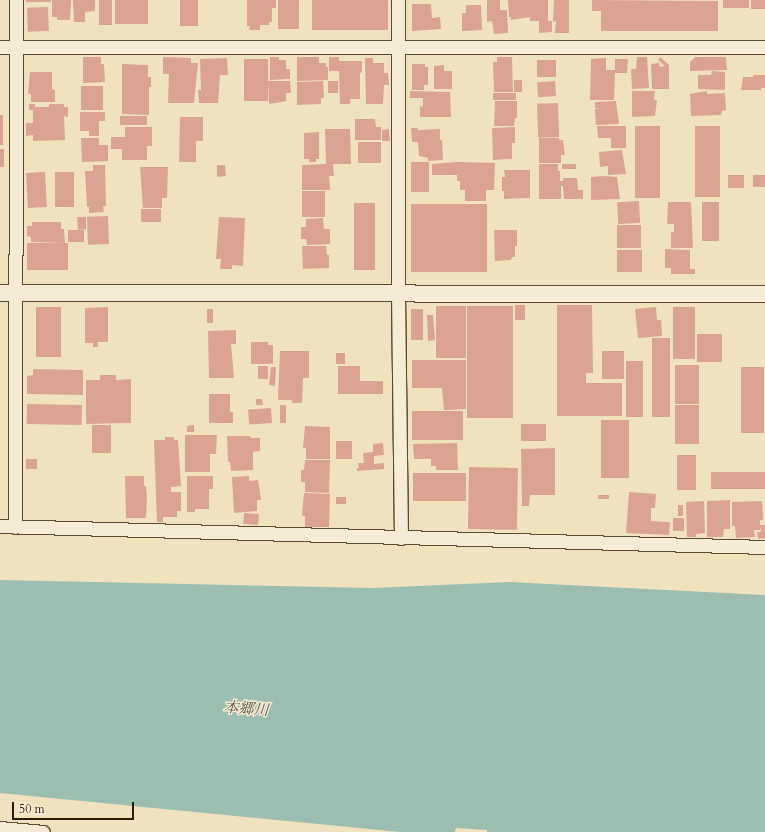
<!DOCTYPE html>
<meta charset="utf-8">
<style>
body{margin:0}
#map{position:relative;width:765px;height:832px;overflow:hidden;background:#f1e2be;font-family:Cardo,"Noto Serif JP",serif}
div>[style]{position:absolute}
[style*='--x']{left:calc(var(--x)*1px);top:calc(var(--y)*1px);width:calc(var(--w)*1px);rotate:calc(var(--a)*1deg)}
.water>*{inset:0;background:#9bbeb1}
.building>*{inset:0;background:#dba391;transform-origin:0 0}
.roads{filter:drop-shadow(1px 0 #5d4a30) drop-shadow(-1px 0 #5d4a30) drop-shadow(0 1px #5d4a30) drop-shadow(0 -1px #5d4a30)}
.minor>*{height:13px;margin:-6.5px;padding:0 6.5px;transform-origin:6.5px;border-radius:6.5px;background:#f6ecd5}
.tertiary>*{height:16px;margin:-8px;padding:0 8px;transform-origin:8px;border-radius:8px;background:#f6ecd5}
span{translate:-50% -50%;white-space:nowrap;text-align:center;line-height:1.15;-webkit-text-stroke:3px #f6ecd5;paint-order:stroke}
.water-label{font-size:15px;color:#53513e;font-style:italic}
.scale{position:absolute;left:12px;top:802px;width:122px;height:18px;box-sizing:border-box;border:2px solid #2c1700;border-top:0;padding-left:5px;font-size:12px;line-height:14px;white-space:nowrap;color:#2c1700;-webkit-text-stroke:3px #f6ecd5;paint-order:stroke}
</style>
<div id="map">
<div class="water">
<div style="clip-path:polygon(0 580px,372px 588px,509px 582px,765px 595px,765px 832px,487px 832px,487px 830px,456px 828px,455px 832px,400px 832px,0 793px)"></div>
</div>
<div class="building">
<div style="left:26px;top:0;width:25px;height:2px"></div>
<div style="clip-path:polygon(52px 0,71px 0,70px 20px,57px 20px,57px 17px,52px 17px)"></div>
<div style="clip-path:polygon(73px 0,95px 0,95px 11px,85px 12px,85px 22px,74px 22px)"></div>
<div style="left:99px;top:0;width:13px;height:25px"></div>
<div style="left:115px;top:0;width:33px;height:24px"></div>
<div style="left:180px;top:0;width:18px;height:26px"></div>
<div style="clip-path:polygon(247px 0,276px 0,276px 8px,272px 8px,272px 22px,269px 22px,269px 25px,260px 25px,260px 30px,249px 30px,250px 26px,247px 26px)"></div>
<div style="left:278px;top:0;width:21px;height:29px"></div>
<div style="left:312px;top:0;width:76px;height:30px"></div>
<div style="clip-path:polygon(487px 0,500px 0,500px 10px,507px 10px,508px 33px,494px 34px,492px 21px,487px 22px)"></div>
<div style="clip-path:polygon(508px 0,548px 0,548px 21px,552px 21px,552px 32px,539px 33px,539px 21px,530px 21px,530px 17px,511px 20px,511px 17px,509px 17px)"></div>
<div style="clip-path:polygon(554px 0,569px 0,569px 33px,555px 33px,556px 21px,553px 22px)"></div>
<div style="clip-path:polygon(592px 0,718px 1px,718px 31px,601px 31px,601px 11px,592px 11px)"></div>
<div style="left:723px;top:0;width:26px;height:8px"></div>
<div style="left:751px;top:0;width:14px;height:9px"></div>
<div style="clip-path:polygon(412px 4px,431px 4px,432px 18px,440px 17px,441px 29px,412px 31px)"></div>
<div style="clip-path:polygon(466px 5px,481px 5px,482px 30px,462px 31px,462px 13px,466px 13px)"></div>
<div style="left:48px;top:7px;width:24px;height:21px;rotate:88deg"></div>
<div style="clip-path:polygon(83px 57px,101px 57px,101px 64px,104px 64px,105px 82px,83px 83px)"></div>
<div style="clip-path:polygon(163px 57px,191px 58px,191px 63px,198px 63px,194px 103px,168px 103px,169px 74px,163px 74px)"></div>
<div style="clip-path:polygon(270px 57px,279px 57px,279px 60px,286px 60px,286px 69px,290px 69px,290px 79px,270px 80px)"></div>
<div style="clip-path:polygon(297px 57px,319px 57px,319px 63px,326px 63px,326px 67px,328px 67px,328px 80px,297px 81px)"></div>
<div style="clip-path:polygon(329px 57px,339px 57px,339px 61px,362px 61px,362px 72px,360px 73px,360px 99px,350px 99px,350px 104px,340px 104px,339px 71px,329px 71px)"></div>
<div style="clip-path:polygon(497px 57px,512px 57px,513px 92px,494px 92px,493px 62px,497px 62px)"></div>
<div style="clip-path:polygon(637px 57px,647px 57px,649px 88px,632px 89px,631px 69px,636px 69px)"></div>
<div style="clip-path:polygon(660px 57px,669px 65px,669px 89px,652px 89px,651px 64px,659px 63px,660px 67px,665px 66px,658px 60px)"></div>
<div style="clip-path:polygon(695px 57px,726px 57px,727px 70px,690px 71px,690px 62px)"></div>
<div style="clip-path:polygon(227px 58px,228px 75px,220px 75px,218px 103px,199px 103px,198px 90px,201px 90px,200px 59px)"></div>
<div style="clip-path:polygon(365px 58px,373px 58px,373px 63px,384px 63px,384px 73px,388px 73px,389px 85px,384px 85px,383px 104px,366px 104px)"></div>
<div style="clip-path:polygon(606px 58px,606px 70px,615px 70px,615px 59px,628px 59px,627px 73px,615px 73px,614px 100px,590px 100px,591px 59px)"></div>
<div style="left:268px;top:59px;width:42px;height:24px;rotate:90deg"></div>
<div style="left:537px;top:60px;width:19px;height:17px"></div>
<div style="clip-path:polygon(122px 64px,148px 65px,148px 77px,151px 77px,151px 87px,149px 87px,149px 115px,122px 114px)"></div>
<div style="clip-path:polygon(412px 64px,425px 64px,425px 67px,428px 67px,428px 85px,424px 85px,424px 90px,412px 90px)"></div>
<div style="clip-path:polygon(444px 65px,444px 71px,452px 71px,452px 89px,434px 89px,434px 66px)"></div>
<div style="clip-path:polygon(712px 71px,725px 72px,725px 90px,698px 89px,698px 75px,711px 75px)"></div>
<div style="clip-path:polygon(30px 72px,52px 72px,52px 89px,55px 90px,55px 102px,31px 102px,31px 94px,28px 94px)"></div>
<div style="clip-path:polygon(753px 75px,765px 75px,765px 88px,761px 88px,761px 90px,741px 90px,743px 77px,753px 77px)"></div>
<div style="left:514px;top:80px;width:8px;height:12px"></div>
<div style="clip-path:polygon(268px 81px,290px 81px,291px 93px,286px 93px,286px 101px,269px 104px)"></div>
<div style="clip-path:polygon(323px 81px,324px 98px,321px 98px,321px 104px,297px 105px,297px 82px)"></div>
<div style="left:328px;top:81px;width:10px;height:12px"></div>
<div style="left:555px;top:81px;width:15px;height:18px;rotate:86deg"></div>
<div style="left:81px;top:86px;width:22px;height:24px"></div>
<div style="clip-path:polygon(410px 91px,450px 92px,451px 117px,420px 117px,420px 106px,423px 107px,423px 98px,410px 98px)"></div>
<div style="clip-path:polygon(632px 91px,655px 91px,654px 100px,657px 100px,655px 116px,632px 117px)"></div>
<div style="clip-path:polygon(707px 91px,707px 94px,725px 93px,726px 110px,722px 111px,721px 115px,691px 116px,690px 94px)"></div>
<div style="left:493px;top:93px;width:23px;height:7px"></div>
<div style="clip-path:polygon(495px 101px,517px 101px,517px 118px,515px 118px,514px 126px,494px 126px)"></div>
<div style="clip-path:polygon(616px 101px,619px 124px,596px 125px,595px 109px,599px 108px,595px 108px,595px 102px)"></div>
<div style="left:558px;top:103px;width:34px;height:21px;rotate:88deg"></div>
<div style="clip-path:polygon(29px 104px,35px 104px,35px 107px,49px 107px,49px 104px,64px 104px,64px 107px,68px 107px,68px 117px,64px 116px,65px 140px,33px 141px,33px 135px,26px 136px,26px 123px,33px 123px,33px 110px,29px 110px)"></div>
<div style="clip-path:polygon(80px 112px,105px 112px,105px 121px,99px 121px,99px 136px,89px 136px,89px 131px,80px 131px)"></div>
<div style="left:0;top:115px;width:3px;height:30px"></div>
<div style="left:147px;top:116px;width:9px;height:27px;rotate:90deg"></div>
<div style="clip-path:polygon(180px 117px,203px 117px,203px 141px,196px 141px,196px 162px,179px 162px)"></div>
<div style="clip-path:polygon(355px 119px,375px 119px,376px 127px,381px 127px,381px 140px,355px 140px)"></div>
<div style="clip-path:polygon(597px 126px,626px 126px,626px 148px,611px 148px,611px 138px,598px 138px)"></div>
<div style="left:635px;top:126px;width:25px;height:72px"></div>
<div style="left:695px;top:126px;width:25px;height:71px"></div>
<div style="clip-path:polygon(125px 127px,152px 127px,152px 146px,147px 146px,147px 160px,122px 160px,122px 149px,111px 149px,111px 137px,125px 137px)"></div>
<div style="clip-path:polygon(515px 127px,515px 143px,512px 143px,512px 159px,493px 160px,492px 128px)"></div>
<div style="clip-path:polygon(411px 128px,418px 128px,418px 130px,440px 129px,440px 140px,442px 140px,443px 160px,428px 161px,428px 158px,419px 156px,418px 142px,412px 142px)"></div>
<div style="clip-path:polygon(325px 129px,350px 129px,351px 164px,333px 164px,334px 176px,329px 176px,330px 190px,302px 190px,302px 165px,326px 164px)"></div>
<div style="clip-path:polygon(389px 129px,390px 141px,382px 141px,382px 130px)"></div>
<div style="clip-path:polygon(319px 132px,319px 159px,316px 159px,316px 162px,309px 162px,309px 159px,304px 159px,304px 133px)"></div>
<div style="clip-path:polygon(81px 138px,99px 138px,99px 145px,108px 145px,108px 161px,82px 162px)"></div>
<div style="clip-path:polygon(539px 138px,559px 138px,559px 140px,563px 140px,565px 155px,561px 155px,561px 163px,539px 163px)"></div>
<div style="left:358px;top:142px;width:23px;height:21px"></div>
<div style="left:0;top:149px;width:4px;height:18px"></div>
<div style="clip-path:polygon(622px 150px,626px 174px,608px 175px,608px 166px,600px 167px,599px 152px)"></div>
<div style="left:411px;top:162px;width:18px;height:30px"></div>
<div style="clip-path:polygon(457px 162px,495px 163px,494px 190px,486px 190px,486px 201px,465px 201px,465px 190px,460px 190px,460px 181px,457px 181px,457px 175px,432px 175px,432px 164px)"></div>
<div style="clip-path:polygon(539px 164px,558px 164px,558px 171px,560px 171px,560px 181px,563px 181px,563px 178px,577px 178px,578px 190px,583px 190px,583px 199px,564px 199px,563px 186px,561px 186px,561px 199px,539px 199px)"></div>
<div style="left:562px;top:164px;width:14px;height:5px"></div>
<div style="clip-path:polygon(93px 165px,105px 165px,106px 206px,103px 206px,104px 212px,89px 213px,89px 207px,87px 207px,85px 171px,93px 171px)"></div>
<div style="clip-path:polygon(217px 165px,225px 165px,226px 176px,217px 177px)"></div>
<div style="clip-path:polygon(140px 167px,168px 167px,167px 198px,162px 198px,162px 208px,143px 208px)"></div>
<div style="clip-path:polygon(504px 170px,530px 170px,530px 198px,504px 199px,504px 191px,502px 191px,502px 177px,505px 177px)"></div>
<div style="left:45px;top:172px;width:35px;height:19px;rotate:87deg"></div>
<div style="left:55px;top:172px;width:19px;height:35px"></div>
<div style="left:728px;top:175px;width:16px;height:13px"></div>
<div style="left:765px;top:175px;width:12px;height:12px;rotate:90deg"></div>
<div style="clip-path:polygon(604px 176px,617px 177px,620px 199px,591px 200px,591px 177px)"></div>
<div style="left:302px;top:191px;width:23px;height:26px"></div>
<div style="left:639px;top:201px;width:22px;height:22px;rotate:87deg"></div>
<div style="clip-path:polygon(668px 202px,691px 202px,693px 248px,671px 248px,671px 232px,674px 232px,674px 224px,667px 224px)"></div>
<div style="left:702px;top:202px;width:17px;height:39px"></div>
<div style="left:354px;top:203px;width:21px;height:67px"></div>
<div style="left:411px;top:204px;width:76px;height:68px"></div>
<div style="left:141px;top:209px;width:20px;height:13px"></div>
<div style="left:108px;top:216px;width:28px;height:21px;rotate:88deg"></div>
<div style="clip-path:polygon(77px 217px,86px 217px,86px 229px,78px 230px)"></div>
<div style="clip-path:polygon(219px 217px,245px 218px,243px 266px,232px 265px,232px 269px,220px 269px,221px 259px,216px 259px)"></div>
<div style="clip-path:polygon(323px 218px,324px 229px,330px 229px,330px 244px,307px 245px,306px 239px,301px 239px,301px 227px,306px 227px,306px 219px)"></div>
<div style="clip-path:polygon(32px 222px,61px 222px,61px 229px,64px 229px,65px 243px,31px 242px,31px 237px,27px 236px,27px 226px,32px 226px)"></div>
<div style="left:617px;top:225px;width:24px;height:23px"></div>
<div style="left:68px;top:230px;width:16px;height:12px"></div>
<div style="clip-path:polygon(494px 230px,517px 230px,517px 246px,515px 246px,515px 257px,512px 257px,511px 260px,495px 261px)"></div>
<div style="left:27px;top:243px;width:41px;height:27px"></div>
<div style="clip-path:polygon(302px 246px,326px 246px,327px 255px,329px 255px,329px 268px,303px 269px)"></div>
<div style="clip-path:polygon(665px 249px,690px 250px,690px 269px,695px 269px,695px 274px,671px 274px,671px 268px,665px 268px)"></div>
<div style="left:617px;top:250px;width:25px;height:22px"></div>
<div style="left:525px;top:305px;width:15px;height:10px;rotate:90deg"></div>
<div style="clip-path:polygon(557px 305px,592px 305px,593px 373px,586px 373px,586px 383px,622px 383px,622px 416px,557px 416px)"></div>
<div style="left:436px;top:306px;width:30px;height:52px"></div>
<div style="left:467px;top:306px;width:46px;height:112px"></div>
<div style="left:61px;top:307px;width:50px;height:25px;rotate:90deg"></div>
<div style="clip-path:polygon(108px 307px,108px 342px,98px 342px,98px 347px,93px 347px,93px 343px,85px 343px,85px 308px)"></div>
<div style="clip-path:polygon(656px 307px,657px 320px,661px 320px,662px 336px,638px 338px,635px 309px)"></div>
<div style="left:673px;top:307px;width:22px;height:52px"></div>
<div style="left:207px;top:309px;width:6px;height:14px"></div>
<div style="left:411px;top:309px;width:12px;height:31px"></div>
<div style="clip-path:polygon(427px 315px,433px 315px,435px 340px,428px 341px)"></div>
<div style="clip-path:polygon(236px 330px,236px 344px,231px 344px,234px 378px,209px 378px,208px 331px)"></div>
<div style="left:697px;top:334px;width:25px;height:28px"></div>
<div style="left:652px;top:338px;width:18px;height:79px"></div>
<div style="clip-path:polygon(251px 342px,268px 342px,268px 345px,273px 345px,273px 364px,251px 364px)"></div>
<div style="clip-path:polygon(280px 351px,309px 351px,309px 378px,303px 378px,302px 403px,292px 403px,292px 400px,278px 400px)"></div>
<div style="left:602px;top:351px;width:22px;height:28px"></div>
<div style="left:336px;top:353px;width:9px;height:11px"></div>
<div style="clip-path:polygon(412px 360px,466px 360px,466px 409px,444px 410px,442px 388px,412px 388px)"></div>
<div style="left:626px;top:361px;width:17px;height:56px"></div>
<div style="left:675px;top:365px;width:24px;height:39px"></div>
<div style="left:258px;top:366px;width:10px;height:13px"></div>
<div style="clip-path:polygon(338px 366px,360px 366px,360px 381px,383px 381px,383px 394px,338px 394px)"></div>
<div style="clip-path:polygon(271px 367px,276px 367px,275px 386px,269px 385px)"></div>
<div style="left:741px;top:367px;width:23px;height:66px"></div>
<div style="clip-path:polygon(33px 369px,83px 370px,83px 395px,27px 394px,27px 376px,33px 375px)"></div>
<div style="clip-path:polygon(100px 375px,116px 375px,116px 380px,131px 379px,131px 423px,86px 424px,86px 380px,100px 380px)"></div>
<div style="clip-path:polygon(209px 394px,230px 394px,230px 412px,233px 412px,233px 423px,209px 423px)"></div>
<div style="clip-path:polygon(256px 399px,262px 399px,263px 405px,256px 405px)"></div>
<div style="left:27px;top:404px;width:55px;height:20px;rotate:1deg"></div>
<div style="left:280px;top:405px;width:6px;height:18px"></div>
<div style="left:675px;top:405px;width:24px;height:39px"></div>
<div style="left:271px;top:408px;width:15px;height:23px;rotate:86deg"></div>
<div style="left:463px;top:411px;width:29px;height:51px;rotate:90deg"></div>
<div style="left:601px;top:420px;width:28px;height:58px"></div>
<div style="left:546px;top:424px;width:17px;height:25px;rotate:90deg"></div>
<div style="left:92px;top:425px;width:19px;height:28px"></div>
<div style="clip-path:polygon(194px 425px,194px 432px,187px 432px,187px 426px)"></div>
<div style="clip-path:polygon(305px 426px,330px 427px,330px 459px,306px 459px,306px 448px,303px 448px)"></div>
<div style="clip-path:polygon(185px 435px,217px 435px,216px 454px,210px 454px,210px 472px,185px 472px)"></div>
<div style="clip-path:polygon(227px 436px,250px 436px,251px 438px,260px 438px,260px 451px,253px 452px,253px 470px,231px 471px,230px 462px,228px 462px)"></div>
<div style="clip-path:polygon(165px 437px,174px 437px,174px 440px,178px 440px,181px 486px,171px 487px,171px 492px,181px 492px,181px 511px,177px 511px,177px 517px,163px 517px,163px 522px,157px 522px,154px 440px,165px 440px)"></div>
<div style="left:352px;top:441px;width:18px;height:16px;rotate:90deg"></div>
<div style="clip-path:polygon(383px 443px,384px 455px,374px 456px,374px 464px,384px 463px,384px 469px,357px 471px,357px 468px,359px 468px,358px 463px,364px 463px,363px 453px,373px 452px,373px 444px)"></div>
<div style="clip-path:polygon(457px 443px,458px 470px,436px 470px,436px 466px,431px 466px,431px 459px,414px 459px,413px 444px)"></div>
<div style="clip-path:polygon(555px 448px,555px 495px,530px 495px,529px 506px,522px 506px,521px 449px)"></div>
<div style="left:677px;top:455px;width:19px;height:35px"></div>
<div style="left:26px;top:459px;width:11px;height:10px"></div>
<div style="clip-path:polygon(305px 460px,330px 460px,329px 493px,305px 492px,305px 482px,301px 482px,301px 470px,304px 470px)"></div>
<div style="left:469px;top:467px;width:49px;height:62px;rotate:1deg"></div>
<div style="left:765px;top:472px;width:17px;height:54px;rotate:90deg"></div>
<div style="left:413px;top:473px;width:53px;height:28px"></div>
<div style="clip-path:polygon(125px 476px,144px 476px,144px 486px,146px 486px,147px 498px,146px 518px,126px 518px)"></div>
<div style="clip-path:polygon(187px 476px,213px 476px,213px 489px,209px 489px,209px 509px,195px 509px,195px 512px,187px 512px)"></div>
<div style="clip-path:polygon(249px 476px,249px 481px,258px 480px,261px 500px,257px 500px,257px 511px,234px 513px,232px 477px)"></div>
<div style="clip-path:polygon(629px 492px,656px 494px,655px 508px,651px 508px,651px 521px,670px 522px,669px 535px,626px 533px)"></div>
<div style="clip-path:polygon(304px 493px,330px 494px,329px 527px,305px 527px,305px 516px,302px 516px)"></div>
<div style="left:598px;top:495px;width:11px;height:4px"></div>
<div style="left:336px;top:497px;width:10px;height:7px"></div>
<div style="clip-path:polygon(730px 500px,730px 529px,724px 529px,723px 537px,707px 537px,707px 501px)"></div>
<div style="clip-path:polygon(704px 501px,705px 533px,696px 534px,696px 537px,687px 537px,686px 502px)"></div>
<div style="clip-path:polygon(762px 501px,763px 520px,760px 520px,760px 530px,754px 530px,755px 537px,736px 538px,735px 526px,732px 526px,732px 502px)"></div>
<div style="left:678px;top:505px;width:5px;height:11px"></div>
<div style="left:244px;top:513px;width:15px;height:11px;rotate:4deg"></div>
<div style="left:673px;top:518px;width:11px;height:13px"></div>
<div style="clip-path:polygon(760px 525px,765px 525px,765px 538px,758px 539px,757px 532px,761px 532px)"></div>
</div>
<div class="roads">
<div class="minor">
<div style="--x:398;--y:0;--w:293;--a:90"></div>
<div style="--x:398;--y:293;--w:245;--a:89.3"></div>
<div style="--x:0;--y:47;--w:765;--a:0"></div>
<div style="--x:0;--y:526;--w:765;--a:1.57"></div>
<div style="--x:15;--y:527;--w:527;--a:-89.89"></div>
<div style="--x:0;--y:828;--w:43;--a:5.3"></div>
</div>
<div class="tertiary">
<div style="--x:0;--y:293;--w:765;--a:0.07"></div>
</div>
</div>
<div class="water-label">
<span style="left:246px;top:709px;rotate:4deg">本郷川</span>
</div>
<div class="scale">50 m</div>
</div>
